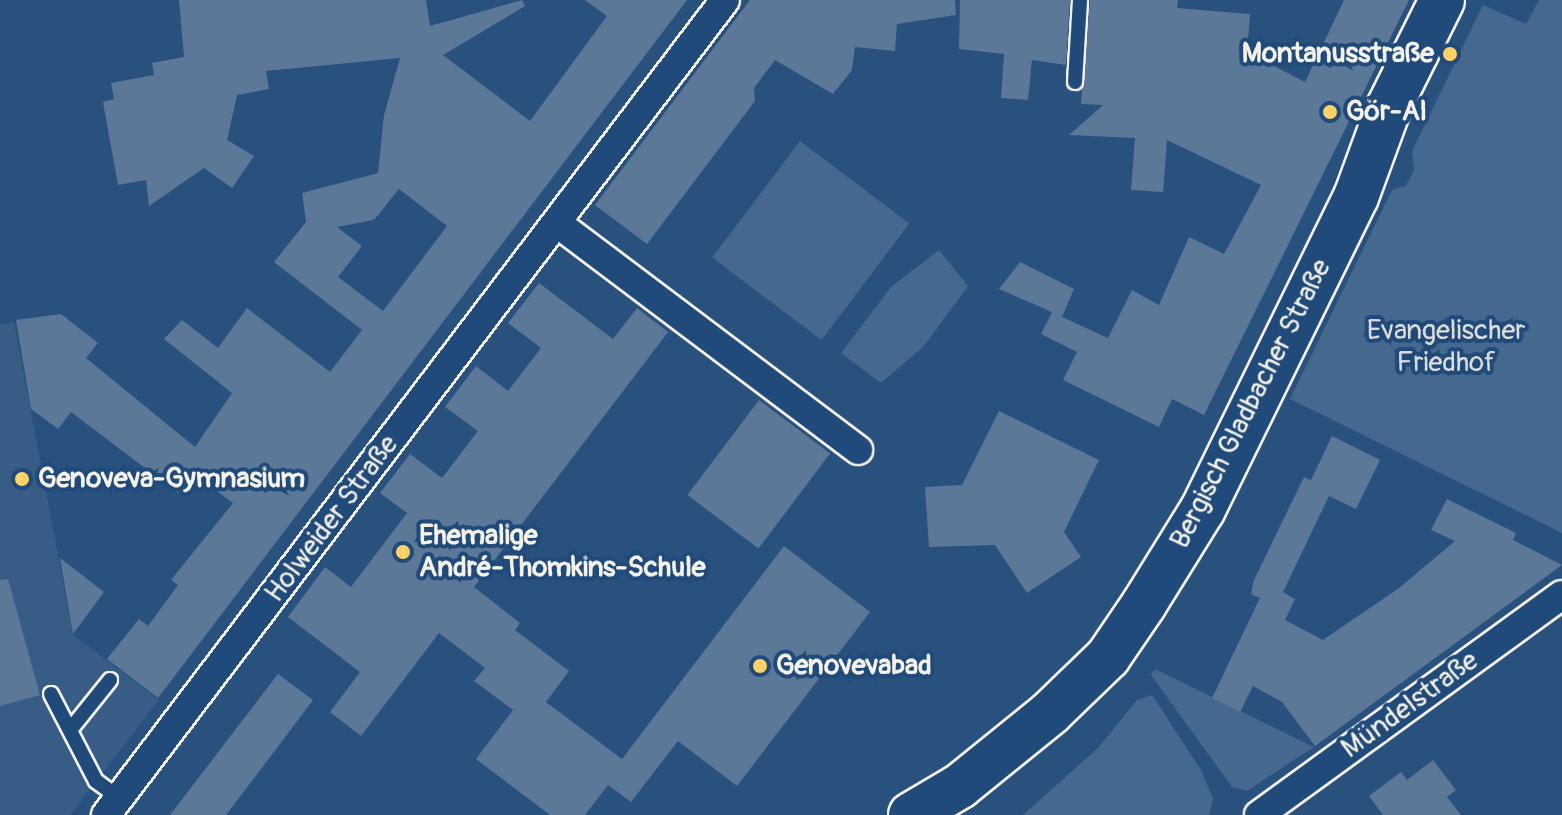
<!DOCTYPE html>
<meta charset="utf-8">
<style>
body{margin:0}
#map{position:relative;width:1562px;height:815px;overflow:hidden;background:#28517e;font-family:Pangolin,sans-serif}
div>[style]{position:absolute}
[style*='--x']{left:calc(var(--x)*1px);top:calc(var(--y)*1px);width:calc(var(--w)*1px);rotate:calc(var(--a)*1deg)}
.built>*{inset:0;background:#375d86}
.green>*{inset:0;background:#45688e;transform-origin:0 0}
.building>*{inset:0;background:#5b7899;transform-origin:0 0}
.roads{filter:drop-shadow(2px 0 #f4f1e8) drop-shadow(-2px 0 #f4f1e8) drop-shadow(0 2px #f4f1e8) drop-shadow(0 -2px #f4f1e8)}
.lane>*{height:14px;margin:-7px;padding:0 7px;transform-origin:7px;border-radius:7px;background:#1f4a7a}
.street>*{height:28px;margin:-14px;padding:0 14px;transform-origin:14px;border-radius:14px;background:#1f4a7a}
.primary>*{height:44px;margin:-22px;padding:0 22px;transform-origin:22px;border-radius:22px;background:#1f4a7a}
.dots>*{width:22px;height:22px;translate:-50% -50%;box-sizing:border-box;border:4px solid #1f4a7a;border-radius:50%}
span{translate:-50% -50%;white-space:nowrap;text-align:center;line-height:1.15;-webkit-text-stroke:8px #1f4a7a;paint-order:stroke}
.poi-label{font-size:28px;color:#f4f1e8;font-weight:700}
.right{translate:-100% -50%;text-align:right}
.left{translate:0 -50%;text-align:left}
.park-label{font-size:28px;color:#dadcda}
.street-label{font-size:28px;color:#f4f1e8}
</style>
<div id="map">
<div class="built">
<div style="clip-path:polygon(14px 322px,73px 635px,159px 700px,70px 815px,0 815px,0 324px)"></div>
</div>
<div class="green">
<div style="clip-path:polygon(1539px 0,1562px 0,1562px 533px,1290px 399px,1392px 190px,1406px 186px,1414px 170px,1412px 151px,1483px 5px,1526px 24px)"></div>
<div style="left:800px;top:141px;width:137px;height:146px;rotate:37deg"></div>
<div style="clip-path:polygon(939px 250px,968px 286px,924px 346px,881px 383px,841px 353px,891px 287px)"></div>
<div style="clip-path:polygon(1155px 669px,1314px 747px,1247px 791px,1232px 787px,1151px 675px)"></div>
<div style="clip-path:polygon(1152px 695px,1201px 770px,1213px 799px,1209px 815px,1023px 815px,1098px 748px,1137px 700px)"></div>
</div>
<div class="building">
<div style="clip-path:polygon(evenodd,179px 0,426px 0,430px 26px,522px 0,525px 6px,443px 55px,530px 121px,607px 16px,585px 0,687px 0,158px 698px,107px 659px,139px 619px,148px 626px,178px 585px,171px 580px,233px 503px,193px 473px,178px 493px,71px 412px,58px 429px,31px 409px,16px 320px,61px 314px,98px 343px,86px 358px,195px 447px,232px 393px,164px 339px,182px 320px,218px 348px,247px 308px,330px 372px,362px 330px,274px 262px,306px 222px,302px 193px,378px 173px,384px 115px,400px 58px,266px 71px,269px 89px,237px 95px,227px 140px,254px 156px,232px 188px,204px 168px,149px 206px,146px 180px,118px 185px,103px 102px,114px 99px,111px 83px,154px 75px,152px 63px,184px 57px,179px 0,399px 189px,447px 226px,383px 311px,338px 277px,362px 246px,337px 227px,374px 220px,399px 189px)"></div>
<div style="clip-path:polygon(750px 0,955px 0,956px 15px,897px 24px,895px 51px,855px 47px,852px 70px,833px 94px,775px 60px,754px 88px,755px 101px,647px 244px,595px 205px)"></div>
<div style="clip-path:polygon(960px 0,1070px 0,1066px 65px,1032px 60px,1028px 100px,1001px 98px,1004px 54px,959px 49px)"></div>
<div style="clip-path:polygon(1090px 0,1178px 0,1177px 8px,1250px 14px,1247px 52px,1305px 82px,1344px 0,1409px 0,1204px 415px,1172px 399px,1159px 427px,1063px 380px,1077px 352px,1041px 334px,1052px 312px,999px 289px,1020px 262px,1074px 289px,1062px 317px,1108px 338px,1132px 290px,1159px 305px,1189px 237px,1224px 254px,1261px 185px,1167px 140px,1163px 192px,1131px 190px,1135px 138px,1069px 135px,1103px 105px,1081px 104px)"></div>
<div style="clip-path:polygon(539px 283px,613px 339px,637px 308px,668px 332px,474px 587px,520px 623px,515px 630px,569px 671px,546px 702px,622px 759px,784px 546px,870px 612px,737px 786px,678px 741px,631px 802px,608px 785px,585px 815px,550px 815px,476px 759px,513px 710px,474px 681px,485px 668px,439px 633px,361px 736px,330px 712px,360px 672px,288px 617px,325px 567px,351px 587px,407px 513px,380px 493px,410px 454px,442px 478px,478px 431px,445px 407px,476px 366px,508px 391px,541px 348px,508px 323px)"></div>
<div style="left:759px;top:400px;width:89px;height:119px;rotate:37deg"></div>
<div style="clip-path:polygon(999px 411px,1099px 460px,1064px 532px,1081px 557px,1027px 593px,995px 545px,929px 547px,925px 487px,962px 485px)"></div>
<div style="clip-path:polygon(1332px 436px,1380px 460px,1356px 509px,1329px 496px,1283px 592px,1295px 599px,1285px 620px,1323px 640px,1399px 588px,1455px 541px,1431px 530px,1447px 499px,1516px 533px,1513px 540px,1562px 565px,1315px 746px,1282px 702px,1253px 686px,1240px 712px,1212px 698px,1260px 598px,1251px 594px,1254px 580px,1304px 477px,1311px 480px)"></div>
<div style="clip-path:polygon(60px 558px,104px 592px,73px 634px)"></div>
<div style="clip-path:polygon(8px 579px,40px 695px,0 706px,0 580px)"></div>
<div style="clip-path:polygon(278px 674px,313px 700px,283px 740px,226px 815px,170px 815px)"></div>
<div style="clip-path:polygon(1433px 760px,1456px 790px,1447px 797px,1461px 815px,1383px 815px,1369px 796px,1401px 772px,1407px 780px)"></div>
</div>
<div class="roads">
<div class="lane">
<div style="--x:1075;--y:82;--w:82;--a:-86.5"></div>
<div style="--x:51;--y:694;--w:98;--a:62.7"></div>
<div style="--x:96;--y:781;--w:29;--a:36"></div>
<div style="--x:70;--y:730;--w:64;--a:-51.3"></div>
</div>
<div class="street">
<div style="--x:557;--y:223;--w:377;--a:37"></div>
<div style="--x:106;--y:815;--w:1023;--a:-52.78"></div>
<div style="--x:1259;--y:815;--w:374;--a:-36"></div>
</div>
<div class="primary">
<div style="--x:911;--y:815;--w:57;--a:-30.6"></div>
<div style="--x:960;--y:786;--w:116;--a:-39"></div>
<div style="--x:1050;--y:713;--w:81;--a:-44"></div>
<div style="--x:1108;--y:657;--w:64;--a:-55.8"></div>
<div style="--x:1144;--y:604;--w:112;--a:-58.2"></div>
<div style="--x:1203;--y:509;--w:347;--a:-63.9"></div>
<div style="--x:1356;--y:197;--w:96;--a:-69.9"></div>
<div style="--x:1389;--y:107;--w:119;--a:-63.6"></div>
</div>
</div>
<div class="dots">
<div style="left:1450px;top:54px;background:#ffd166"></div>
<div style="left:1330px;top:112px;background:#ffd166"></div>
<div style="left:22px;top:479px;background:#ffd166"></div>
<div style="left:403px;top:552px;background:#ffd166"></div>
<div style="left:760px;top:666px;background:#ffd166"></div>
</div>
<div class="poi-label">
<span class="right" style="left:1434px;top:54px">Montanusstraße</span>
<span class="left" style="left:1346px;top:112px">Gör-Al</span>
<span class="left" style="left:38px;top:479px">Genoveva-Gymnasium</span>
<span class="left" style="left:419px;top:552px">Ehemalige<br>André-Thomkins-Schule</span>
<span class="left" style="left:776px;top:666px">Genovevabad</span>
</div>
<div class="park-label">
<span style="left:1446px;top:347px">Evangelischer<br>Friedhof</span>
</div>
<div class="street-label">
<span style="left:1251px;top:404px;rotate:-63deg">Bergisch Gladbacher Straße</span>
<span style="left:332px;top:519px;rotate:-53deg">Holweider Straße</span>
<span style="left:1410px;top:705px;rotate:-36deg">Mündelstraße</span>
</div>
</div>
